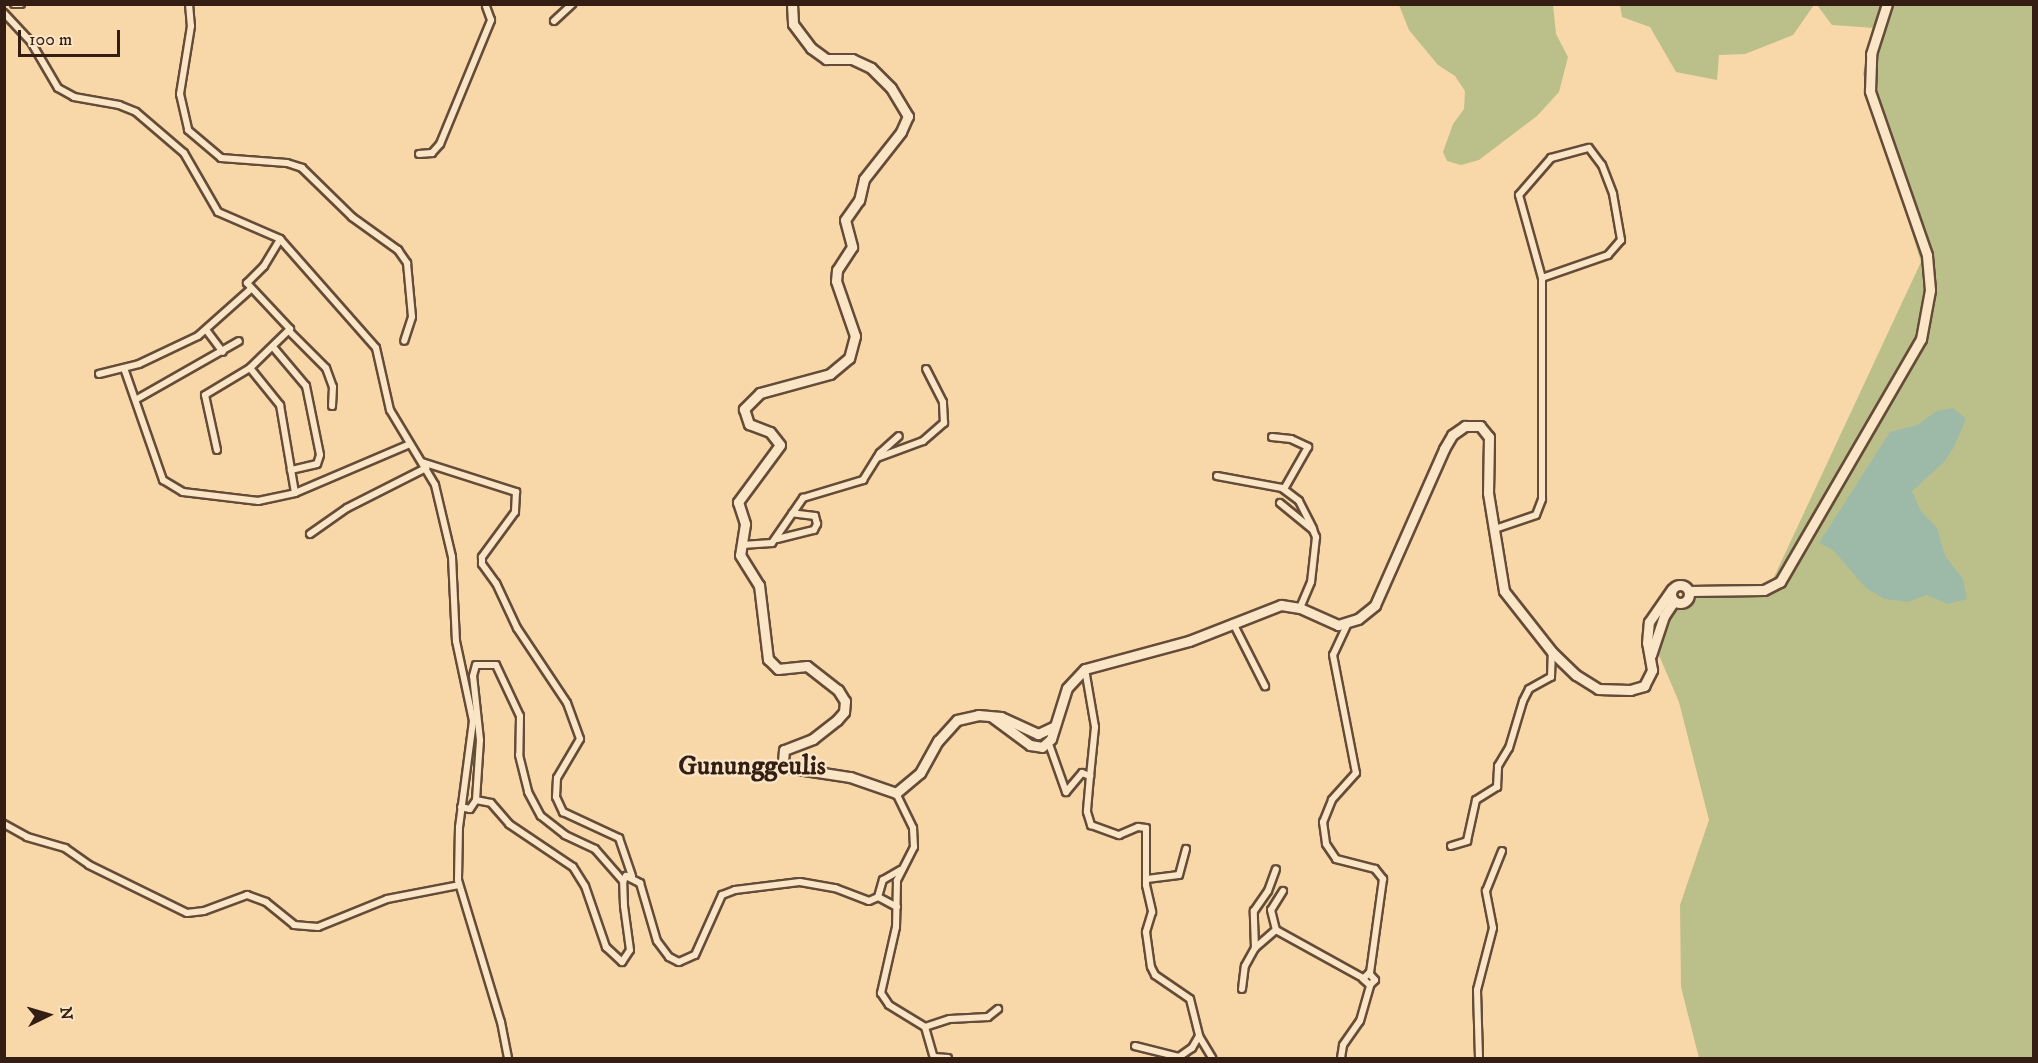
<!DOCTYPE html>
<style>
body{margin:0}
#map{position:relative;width:2038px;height:1063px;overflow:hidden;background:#f8d8a9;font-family:"IM FELL DW Pica",serif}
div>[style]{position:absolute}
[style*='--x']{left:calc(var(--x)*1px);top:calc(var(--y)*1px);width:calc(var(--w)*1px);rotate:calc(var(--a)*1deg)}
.green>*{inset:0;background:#bbbf8a}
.water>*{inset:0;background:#9dbaa9}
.roads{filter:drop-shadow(2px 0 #654c38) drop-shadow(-2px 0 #654c38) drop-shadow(0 2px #654c38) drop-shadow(0 -2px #654c38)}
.minor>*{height:6px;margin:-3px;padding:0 3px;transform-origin:3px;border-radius:3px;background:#fae6c7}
.secondary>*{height:9px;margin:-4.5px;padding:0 4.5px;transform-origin:4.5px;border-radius:4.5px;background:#fae6c7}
.secondary>.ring{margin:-4.5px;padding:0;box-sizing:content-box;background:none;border:9px solid #fae6c7;border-radius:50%}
span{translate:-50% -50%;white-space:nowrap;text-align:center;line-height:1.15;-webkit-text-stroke:4.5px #fae6c7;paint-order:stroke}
.quarter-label{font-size:27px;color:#341e13;font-weight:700}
.frame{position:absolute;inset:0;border:6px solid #341e13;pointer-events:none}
.north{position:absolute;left:18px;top:985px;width:60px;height:60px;-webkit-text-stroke:4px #fae6c7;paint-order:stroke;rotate:85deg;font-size:16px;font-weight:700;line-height:24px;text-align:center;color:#341e13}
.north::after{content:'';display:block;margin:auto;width:21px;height:27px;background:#341e13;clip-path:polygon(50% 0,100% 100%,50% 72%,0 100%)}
.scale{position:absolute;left:18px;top:30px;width:102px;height:27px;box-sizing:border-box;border:3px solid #341e13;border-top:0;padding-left:8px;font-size:18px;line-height:21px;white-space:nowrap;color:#341e13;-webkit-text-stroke:4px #fae6c7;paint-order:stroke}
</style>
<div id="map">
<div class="green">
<div style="clip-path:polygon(1399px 5px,1553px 5px,1556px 34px,1568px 57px,1559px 92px,1537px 116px,1479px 160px,1461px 165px,1447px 161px,1443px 152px,1453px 124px,1464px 109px,1465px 91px,1455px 76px,1438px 65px,1409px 30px)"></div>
<div style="clip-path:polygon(1620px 5px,1620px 4px,1814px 5px,1793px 35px,1745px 54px,1719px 55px,1717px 80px,1676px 72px,1650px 27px,1622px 17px)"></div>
<div style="clip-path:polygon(1817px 5px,2033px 5px,2033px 1058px,1699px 1058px,1681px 987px,1680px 905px,1709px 820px,1679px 702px,1652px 639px,1658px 614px,1694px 595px,1768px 590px,1921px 262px,1863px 74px,1874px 28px,1832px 25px)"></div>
</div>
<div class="water">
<div style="clip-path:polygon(1953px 408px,1966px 419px,1954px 447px,1944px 462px,1912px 491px,1921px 511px,1937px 528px,1945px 556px,1963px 579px,1967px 599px,1948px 604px,1927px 595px,1908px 602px,1885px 599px,1866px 588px,1833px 550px,1819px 543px,1890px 432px,1917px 425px,1937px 411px)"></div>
</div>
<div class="roads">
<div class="minor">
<div style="--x:14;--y:4;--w:7;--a:0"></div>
<div style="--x:189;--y:4;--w:22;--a:85"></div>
<div style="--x:191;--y:26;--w:69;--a:99.2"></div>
<div style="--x:180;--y:94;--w:37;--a:77"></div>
<div style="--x:188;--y:130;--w:43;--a:40.3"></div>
<div style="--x:221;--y:158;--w:66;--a:4.3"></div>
<div style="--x:287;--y:163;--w:16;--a:18"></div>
<div style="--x:302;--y:168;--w:70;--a:44.4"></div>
<div style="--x:352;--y:217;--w:57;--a:35.7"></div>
<div style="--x:398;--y:250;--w:16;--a:55"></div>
<div style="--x:407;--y:263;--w:54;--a:84.7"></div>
<div style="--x:412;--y:317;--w:25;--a:108"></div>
<div style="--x:4;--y:13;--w:40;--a:47"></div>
<div style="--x:31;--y:42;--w:53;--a:59.6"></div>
<div style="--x:58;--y:88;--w:18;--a:29"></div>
<div style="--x:74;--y:97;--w:46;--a:10.1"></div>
<div style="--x:119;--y:105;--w:18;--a:22"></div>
<div style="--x:136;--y:112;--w:63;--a:40.5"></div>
<div style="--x:184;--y:153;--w:68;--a:60"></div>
<div style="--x:218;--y:212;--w:68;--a:23.5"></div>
<div style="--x:280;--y:239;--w:145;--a:48.6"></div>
<div style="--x:376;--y:348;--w:64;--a:77.3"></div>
<div style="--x:390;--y:410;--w:87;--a:59"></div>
<div style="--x:435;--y:485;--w:74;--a:76.7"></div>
<div style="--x:452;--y:557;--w:84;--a:87.3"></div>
<div style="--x:456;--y:641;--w:82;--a:78"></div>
<div style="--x:473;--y:721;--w:107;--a:97.5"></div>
<div style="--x:459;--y:827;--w:53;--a:91.1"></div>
<div style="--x:458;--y:880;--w:148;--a:73.2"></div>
<div style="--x:501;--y:1022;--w:37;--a:79"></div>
<div style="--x:554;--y:21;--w:25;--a:-43"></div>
<div style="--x:419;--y:154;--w:13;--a:-4"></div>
<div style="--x:432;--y:153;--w:12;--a:-48"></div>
<div style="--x:440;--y:144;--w:134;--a:-67.6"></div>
<div style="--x:491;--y:20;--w:15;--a:-110"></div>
<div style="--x:207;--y:331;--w:26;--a:53"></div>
<div style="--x:289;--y:331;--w:52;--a:45"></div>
<div style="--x:326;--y:368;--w:20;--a:70"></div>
<div style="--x:333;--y:387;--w:19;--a:93"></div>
<div style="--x:273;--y:347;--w:51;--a:49.8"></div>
<div style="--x:306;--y:386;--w:70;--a:78.5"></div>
<div style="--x:320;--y:455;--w:9;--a:108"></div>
<div style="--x:317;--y:464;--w:27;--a:167"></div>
<div style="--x:124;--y:368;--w:119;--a:70.8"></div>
<div style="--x:163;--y:480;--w:23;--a:31"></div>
<div style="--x:183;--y:492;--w:76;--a:6.8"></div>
<div style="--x:258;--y:501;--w:38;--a:-12"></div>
<div style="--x:295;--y:493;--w:125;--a:-23.1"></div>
<div style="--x:250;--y:368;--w:48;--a:51"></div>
<div style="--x:280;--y:405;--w:89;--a:80.3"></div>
<div style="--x:99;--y:374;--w:41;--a:-14"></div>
<div style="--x:139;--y:364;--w:65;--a:-25.4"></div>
<div style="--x:198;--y:336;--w:71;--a:-41.6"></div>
<div style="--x:137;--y:399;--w:117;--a:-29.6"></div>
<div style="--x:1272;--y:437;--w:19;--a:6"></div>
<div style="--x:1291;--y:439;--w:19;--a:25"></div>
<div style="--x:1308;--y:447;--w:48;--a:119.7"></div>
<div style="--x:217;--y:450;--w:56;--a:-102.3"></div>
<div style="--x:205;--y:395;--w:52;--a:-31"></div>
<div style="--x:250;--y:368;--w:56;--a:-44.3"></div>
<div style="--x:290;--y:329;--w:63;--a:-133.1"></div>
<div style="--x:247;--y:283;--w:24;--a:-45"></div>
<div style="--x:264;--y:266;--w:31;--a:-59"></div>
<div style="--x:877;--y:458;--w:49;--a:-20.3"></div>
<div style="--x:923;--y:441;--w:28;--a:-41"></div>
<div style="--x:944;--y:423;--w:21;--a:-93"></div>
<div style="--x:943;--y:402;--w:37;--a:-117"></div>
<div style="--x:422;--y:462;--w:99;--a:17.7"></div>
<div style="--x:516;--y:492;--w:20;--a:93"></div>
<div style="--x:515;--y:512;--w:56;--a:126.3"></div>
<div style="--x:482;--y:557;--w:7;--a:90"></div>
<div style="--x:482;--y:564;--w:24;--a:54"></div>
<div style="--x:496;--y:583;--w:50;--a:65"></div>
<div style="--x:517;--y:628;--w:90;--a:56.3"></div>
<div style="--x:567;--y:703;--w:38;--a:70"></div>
<div style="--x:580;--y:739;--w:45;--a:120.5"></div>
<div style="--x:557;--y:778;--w:19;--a:93"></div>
<div style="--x:556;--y:797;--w:17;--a:65"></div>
<div style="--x:563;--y:812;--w:62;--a:24.9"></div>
<div style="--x:619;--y:838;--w:40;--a:71.1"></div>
<div style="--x:1217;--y:476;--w:66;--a:10.5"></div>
<div style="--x:1282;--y:488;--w:21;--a:37"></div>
<div style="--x:1299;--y:501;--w:31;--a:63"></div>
<div style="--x:1280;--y:503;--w:43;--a:39.3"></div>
<div style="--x:1313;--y:530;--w:8;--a:67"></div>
<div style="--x:1316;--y:537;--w:45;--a:96.3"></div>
<div style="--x:1311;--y:582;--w:28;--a:113"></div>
<div style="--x:1495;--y:529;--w:43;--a:-18.9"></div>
<div style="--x:1536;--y:515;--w:17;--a:-69"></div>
<div style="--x:1542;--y:499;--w:221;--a:-90"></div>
<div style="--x:1542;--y:278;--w:86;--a:-105.5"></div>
<div style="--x:1519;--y:195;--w:49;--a:-49.1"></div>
<div style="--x:1551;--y:158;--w:39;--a:-15"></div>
<div style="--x:1589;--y:148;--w:21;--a:53"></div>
<div style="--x:1602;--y:165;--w:31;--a:69"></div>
<div style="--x:1613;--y:194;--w:47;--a:80.1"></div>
<div style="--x:1621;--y:240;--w:20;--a:131"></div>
<div style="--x:1608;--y:255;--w:70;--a:160.8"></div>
<div style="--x:310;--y:534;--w:45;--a:-35.1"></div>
<div style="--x:347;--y:508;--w:89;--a:-26.9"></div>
<div style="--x:777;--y:539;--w:38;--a:-14"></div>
<div style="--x:814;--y:530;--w:7;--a:-63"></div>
<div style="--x:817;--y:524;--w:8;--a:-104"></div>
<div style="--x:815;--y:516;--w:23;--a:-173"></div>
<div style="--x:742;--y:545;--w:30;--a:-4"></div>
<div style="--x:772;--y:543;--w:55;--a:-55.4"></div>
<div style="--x:803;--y:498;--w:63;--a:-16.7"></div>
<div style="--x:863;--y:480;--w:32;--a:-58"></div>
<div style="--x:880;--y:453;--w:25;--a:-42"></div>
<div style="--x:1233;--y:623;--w:71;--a:63.1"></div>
<div style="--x:1348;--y:623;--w:35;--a:115"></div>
<div style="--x:1333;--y:655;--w:120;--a:79"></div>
<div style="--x:1356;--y:773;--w:36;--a:132"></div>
<div style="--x:1332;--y:800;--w:24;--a:112"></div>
<div style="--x:1323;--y:822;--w:22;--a:82"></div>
<div style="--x:1326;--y:844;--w:18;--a:56"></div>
<div style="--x:1336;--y:859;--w:40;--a:14.4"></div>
<div style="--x:1375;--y:869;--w:13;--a:51"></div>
<div style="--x:1383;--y:879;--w:95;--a:97.9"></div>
<div style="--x:1085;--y:669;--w:59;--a:80.2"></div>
<div style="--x:1095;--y:727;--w:49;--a:95.8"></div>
<div style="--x:1049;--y:744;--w:51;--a:70.5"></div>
<div style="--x:1066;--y:792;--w:25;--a:-50"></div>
<div style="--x:1082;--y:773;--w:9;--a:21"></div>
<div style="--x:1090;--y:776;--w:36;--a:95"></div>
<div style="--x:1087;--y:812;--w:14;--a:73"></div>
<div style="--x:1091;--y:825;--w:30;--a:20"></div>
<div style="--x:1119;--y:835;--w:21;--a:-23"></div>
<div style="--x:1138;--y:827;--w:8;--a:7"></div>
<div style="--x:1146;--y:828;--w:57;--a:90"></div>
<div style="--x:1146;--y:885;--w:28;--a:77"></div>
<div style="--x:1152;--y:912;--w:21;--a:107"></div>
<div style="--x:1146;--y:932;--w:35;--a:82"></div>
<div style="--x:1151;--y:967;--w:9;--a:63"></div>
<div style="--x:1155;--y:975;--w:42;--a:34.4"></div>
<div style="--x:1190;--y:999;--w:38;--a:76"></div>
<div style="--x:1199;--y:1036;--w:26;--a:59"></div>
<div style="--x:896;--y:793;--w:39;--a:64"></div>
<div style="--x:913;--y:828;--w:19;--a:87"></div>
<div style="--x:914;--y:847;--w:38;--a:117"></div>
<div style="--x:897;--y:881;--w:46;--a:91.2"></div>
<div style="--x:896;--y:927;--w:68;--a:102.8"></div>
<div style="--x:881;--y:993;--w:14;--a:56"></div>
<div style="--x:889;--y:1005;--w:42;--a:31.4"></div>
<div style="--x:925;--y:1027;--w:32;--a:74"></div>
<div style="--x:476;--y:800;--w:15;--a:11"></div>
<div style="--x:491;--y:803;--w:28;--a:49"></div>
<div style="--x:509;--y:824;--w:77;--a:33.9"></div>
<div style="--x:573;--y:867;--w:22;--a:58"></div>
<div style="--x:585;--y:886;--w:65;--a:71"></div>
<div style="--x:606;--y:947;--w:22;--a:43"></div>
<div style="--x:622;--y:962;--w:14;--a:-56"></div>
<div style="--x:630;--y:950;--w:44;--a:-97.8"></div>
<div style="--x:624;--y:906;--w:25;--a:-92"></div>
<div style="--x:623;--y:881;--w:6;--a:-59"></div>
<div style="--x:626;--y:876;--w:16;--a:27"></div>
<div style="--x:640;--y:883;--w:60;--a:73.7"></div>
<div style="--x:657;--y:941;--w:20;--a:53"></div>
<div style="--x:669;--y:957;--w:11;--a:27"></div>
<div style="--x:679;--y:962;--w:17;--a:-24"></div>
<div style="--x:695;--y:955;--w:66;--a:-65.8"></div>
<div style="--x:722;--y:895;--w:14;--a:-21"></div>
<div style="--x:735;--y:890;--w:65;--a:-7"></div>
<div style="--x:800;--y:882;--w:36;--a:10"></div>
<div style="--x:835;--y:888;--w:36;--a:21"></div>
<div style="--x:869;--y:901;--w:10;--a:-24"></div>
<div style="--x:461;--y:807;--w:9;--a:13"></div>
<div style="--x:470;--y:809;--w:11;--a:-56"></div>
<div style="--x:476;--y:800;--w:60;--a:-86.2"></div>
<div style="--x:480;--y:740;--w:64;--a:-96.2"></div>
<div style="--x:473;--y:676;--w:11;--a:-75"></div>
<div style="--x:476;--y:665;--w:20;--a:0"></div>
<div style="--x:496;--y:665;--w:56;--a:64.8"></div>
<div style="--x:520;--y:716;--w:39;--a:91"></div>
<div style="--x:519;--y:755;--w:38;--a:76"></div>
<div style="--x:528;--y:792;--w:27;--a:62"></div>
<div style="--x:541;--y:816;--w:31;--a:38"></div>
<div style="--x:565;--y:835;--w:33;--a:25"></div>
<div style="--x:595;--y:849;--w:43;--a:48.8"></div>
<div style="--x:4;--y:824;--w:26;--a:29"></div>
<div style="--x:27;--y:837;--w:40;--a:16"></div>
<div style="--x:65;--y:848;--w:29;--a:35"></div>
<div style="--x:89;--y:865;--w:109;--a:26.1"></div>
<div style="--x:187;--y:913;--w:17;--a:-7"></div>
<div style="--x:204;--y:911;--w:46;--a:-20.4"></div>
<div style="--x:247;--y:895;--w:20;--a:20"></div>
<div style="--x:266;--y:902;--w:36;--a:39"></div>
<div style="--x:294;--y:925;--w:24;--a:5"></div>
<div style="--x:318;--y:927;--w:74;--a:-22.1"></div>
<div style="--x:387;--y:899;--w:73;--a:-11"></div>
<div style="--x:1451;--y:846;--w:17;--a:-17"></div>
<div style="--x:1467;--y:841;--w:42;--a:-77.6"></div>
<div style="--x:1476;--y:800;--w:25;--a:-32"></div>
<div style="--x:1497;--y:787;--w:21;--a:-87"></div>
<div style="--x:1498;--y:766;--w:21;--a:-59"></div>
<div style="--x:1509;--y:748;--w:49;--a:-73.4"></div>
<div style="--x:1523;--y:701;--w:13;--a:-63"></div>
<div style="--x:1529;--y:689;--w:25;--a:-29"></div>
<div style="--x:1551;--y:677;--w:25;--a:-88"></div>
<div style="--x:1147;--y:879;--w:32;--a:-7"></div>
<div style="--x:1179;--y:875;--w:27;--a:-75"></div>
<div style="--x:1283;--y:891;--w:22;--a:122"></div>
<div style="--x:1271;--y:910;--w:21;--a:76"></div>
<div style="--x:1276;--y:930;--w:99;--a:28.9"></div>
<div style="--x:897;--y:907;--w:21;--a:-152"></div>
<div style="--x:878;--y:897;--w:18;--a:-74"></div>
<div style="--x:883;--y:880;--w:20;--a:-30"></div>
<div style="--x:1255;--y:948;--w:37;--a:-92"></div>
<div style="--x:1254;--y:911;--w:24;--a:-55"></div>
<div style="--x:1268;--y:891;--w:23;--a:-70"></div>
<div style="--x:1242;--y:989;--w:23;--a:-83"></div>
<div style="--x:1245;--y:966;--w:21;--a:-61"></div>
<div style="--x:1255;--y:948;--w:28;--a:-41"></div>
<div style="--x:925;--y:1027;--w:26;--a:-18"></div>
<div style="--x:950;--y:1019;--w:38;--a:-3"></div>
<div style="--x:988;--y:1017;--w:13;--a:-39"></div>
<div style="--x:1135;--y:1046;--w:45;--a:14"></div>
<div style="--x:1179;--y:1057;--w:16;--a:-35"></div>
<div style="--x:1192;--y:1048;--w:14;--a:-60"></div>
<div style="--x:934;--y:1057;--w:14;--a:4"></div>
<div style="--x:1341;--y:1058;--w:13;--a:-81"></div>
<div style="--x:1343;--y:1045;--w:29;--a:-55"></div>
<div style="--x:1360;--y:1021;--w:37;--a:-74"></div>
<div style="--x:1370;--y:985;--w:7;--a:-45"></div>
<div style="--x:1375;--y:980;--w:9;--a:-131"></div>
<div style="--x:1369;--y:973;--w:8;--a:135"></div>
<div style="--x:1363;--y:979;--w:9;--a:41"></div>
<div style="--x:1479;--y:1058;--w:68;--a:-91.7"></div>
<div style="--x:1477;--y:990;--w:64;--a:-75.5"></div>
<div style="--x:1493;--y:928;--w:38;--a:-101"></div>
<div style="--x:1486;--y:891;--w:43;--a:-68.2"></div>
</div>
<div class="secondary">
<div style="--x:792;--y:4;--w:20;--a:87"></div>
<div style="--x:793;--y:24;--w:30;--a:53"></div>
<div style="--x:811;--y:48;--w:19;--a:36"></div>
<div style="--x:826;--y:59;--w:26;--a:0"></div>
<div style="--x:852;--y:59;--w:21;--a:25"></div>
<div style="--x:871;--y:68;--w:28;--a:45"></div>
<div style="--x:891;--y:88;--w:33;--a:59"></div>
<div style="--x:908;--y:116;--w:17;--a:114"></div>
<div style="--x:901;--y:132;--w:60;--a:128.2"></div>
<div style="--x:864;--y:179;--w:22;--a:103"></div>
<div style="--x:859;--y:200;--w:24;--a:125"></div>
<div style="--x:845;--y:220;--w:28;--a:75"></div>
<div style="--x:852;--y:247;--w:27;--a:123"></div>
<div style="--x:837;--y:270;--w:11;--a:95"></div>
<div style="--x:836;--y:281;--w:58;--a:70.9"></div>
<div style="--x:855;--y:336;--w:23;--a:105"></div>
<div style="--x:849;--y:358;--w:25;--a:140"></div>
<div style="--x:830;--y:374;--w:73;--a:164.8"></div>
<div style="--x:760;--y:393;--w:23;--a:135"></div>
<div style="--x:744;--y:409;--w:16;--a:72"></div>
<div style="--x:749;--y:424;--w:22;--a:21"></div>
<div style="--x:770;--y:432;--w:16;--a:52"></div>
<div style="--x:780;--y:445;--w:71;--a:126.4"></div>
<div style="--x:738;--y:502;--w:23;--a:72"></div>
<div style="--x:745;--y:524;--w:31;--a:99"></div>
<div style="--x:740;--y:555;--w:36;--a:58"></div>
<div style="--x:759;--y:585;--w:75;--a:83.1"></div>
<div style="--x:768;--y:659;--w:14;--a:45"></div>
<div style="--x:778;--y:669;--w:29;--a:-6"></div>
<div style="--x:807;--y:666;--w:39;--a:38"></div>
<div style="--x:838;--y:690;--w:13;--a:58"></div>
<div style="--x:845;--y:701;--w:11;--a:95"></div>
<div style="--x:844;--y:712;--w:11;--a:131"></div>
<div style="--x:837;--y:720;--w:31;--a:142"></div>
<div style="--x:813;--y:739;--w:31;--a:159"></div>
<div style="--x:784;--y:750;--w:12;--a:95"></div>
<div style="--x:783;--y:762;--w:10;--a:37"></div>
<div style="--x:791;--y:768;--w:60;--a:8.7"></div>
<div style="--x:850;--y:777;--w:49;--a:19.2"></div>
<div style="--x:896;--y:793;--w:31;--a:-40"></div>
<div style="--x:920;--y:773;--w:37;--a:-61"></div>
<div style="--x:938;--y:741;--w:28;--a:-48"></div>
<div style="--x:957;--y:720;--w:22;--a:-13"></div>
<div style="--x:978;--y:715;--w:23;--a:5"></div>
<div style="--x:1001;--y:717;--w:41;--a:24.7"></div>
<div style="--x:1038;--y:734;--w:17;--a:-25"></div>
<div class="ring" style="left:1671px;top:585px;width:9px;height:9px"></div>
<div style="--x:1689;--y:591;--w:75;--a:-0.8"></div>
<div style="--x:1764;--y:590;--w:18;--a:-27"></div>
<div style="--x:1780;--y:582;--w:281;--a:-59.9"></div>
<div style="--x:1921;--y:339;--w:50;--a:-79.6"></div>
<div style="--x:1930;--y:290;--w:35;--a:-95"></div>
<div style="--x:1927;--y:255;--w:174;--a:-109.2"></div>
<div style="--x:1870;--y:91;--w:37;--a:-88"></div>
<div style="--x:1871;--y:54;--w:52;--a:-72.3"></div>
<div style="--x:1651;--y:655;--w:41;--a:-71.6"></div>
<div style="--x:1664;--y:616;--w:18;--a:-56"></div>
<div style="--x:992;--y:717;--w:47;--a:36.4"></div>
<div style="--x:1030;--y:745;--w:12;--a:9"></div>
<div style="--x:1042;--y:747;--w:12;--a:-42"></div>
<div style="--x:1051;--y:739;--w:53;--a:-72.6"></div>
<div style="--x:1067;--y:688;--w:26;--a:-47"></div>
<div style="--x:1085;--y:669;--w:108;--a:-15.1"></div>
<div style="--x:1189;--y:641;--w:99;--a:-21.4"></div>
<div style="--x:1281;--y:605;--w:19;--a:9"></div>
<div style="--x:1300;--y:608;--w:42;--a:24.1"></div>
<div style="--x:1338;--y:625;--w:21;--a:-17"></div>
<div style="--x:1358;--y:619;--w:22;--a:-39"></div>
<div style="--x:1375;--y:605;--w:171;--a:-66.1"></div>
<div style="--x:1444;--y:449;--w:16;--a:-60"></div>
<div style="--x:1452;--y:435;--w:16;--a:-35"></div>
<div style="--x:1465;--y:426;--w:15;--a:0"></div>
<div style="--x:1480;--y:426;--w:14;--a:51"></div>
<div style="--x:1489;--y:437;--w:56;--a:91"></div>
<div style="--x:1488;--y:493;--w:99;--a:80.7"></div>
<div style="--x:1504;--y:591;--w:78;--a:51.8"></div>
<div style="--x:1552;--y:652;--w:33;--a:44"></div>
<div style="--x:1576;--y:675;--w:26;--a:32"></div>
<div style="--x:1598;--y:689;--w:32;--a:2"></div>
<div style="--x:1630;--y:690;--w:15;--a:-16"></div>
<div style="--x:1644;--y:686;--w:18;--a:-63"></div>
<div style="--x:1652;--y:670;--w:27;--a:-100"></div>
<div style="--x:1647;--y:643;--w:21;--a:-85"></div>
<div style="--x:1649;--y:622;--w:40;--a:-55.1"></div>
</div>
</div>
<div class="quarter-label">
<span style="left:752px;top:767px">Gununggeulis</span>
</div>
<div class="frame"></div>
<div class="north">N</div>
<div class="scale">100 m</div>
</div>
